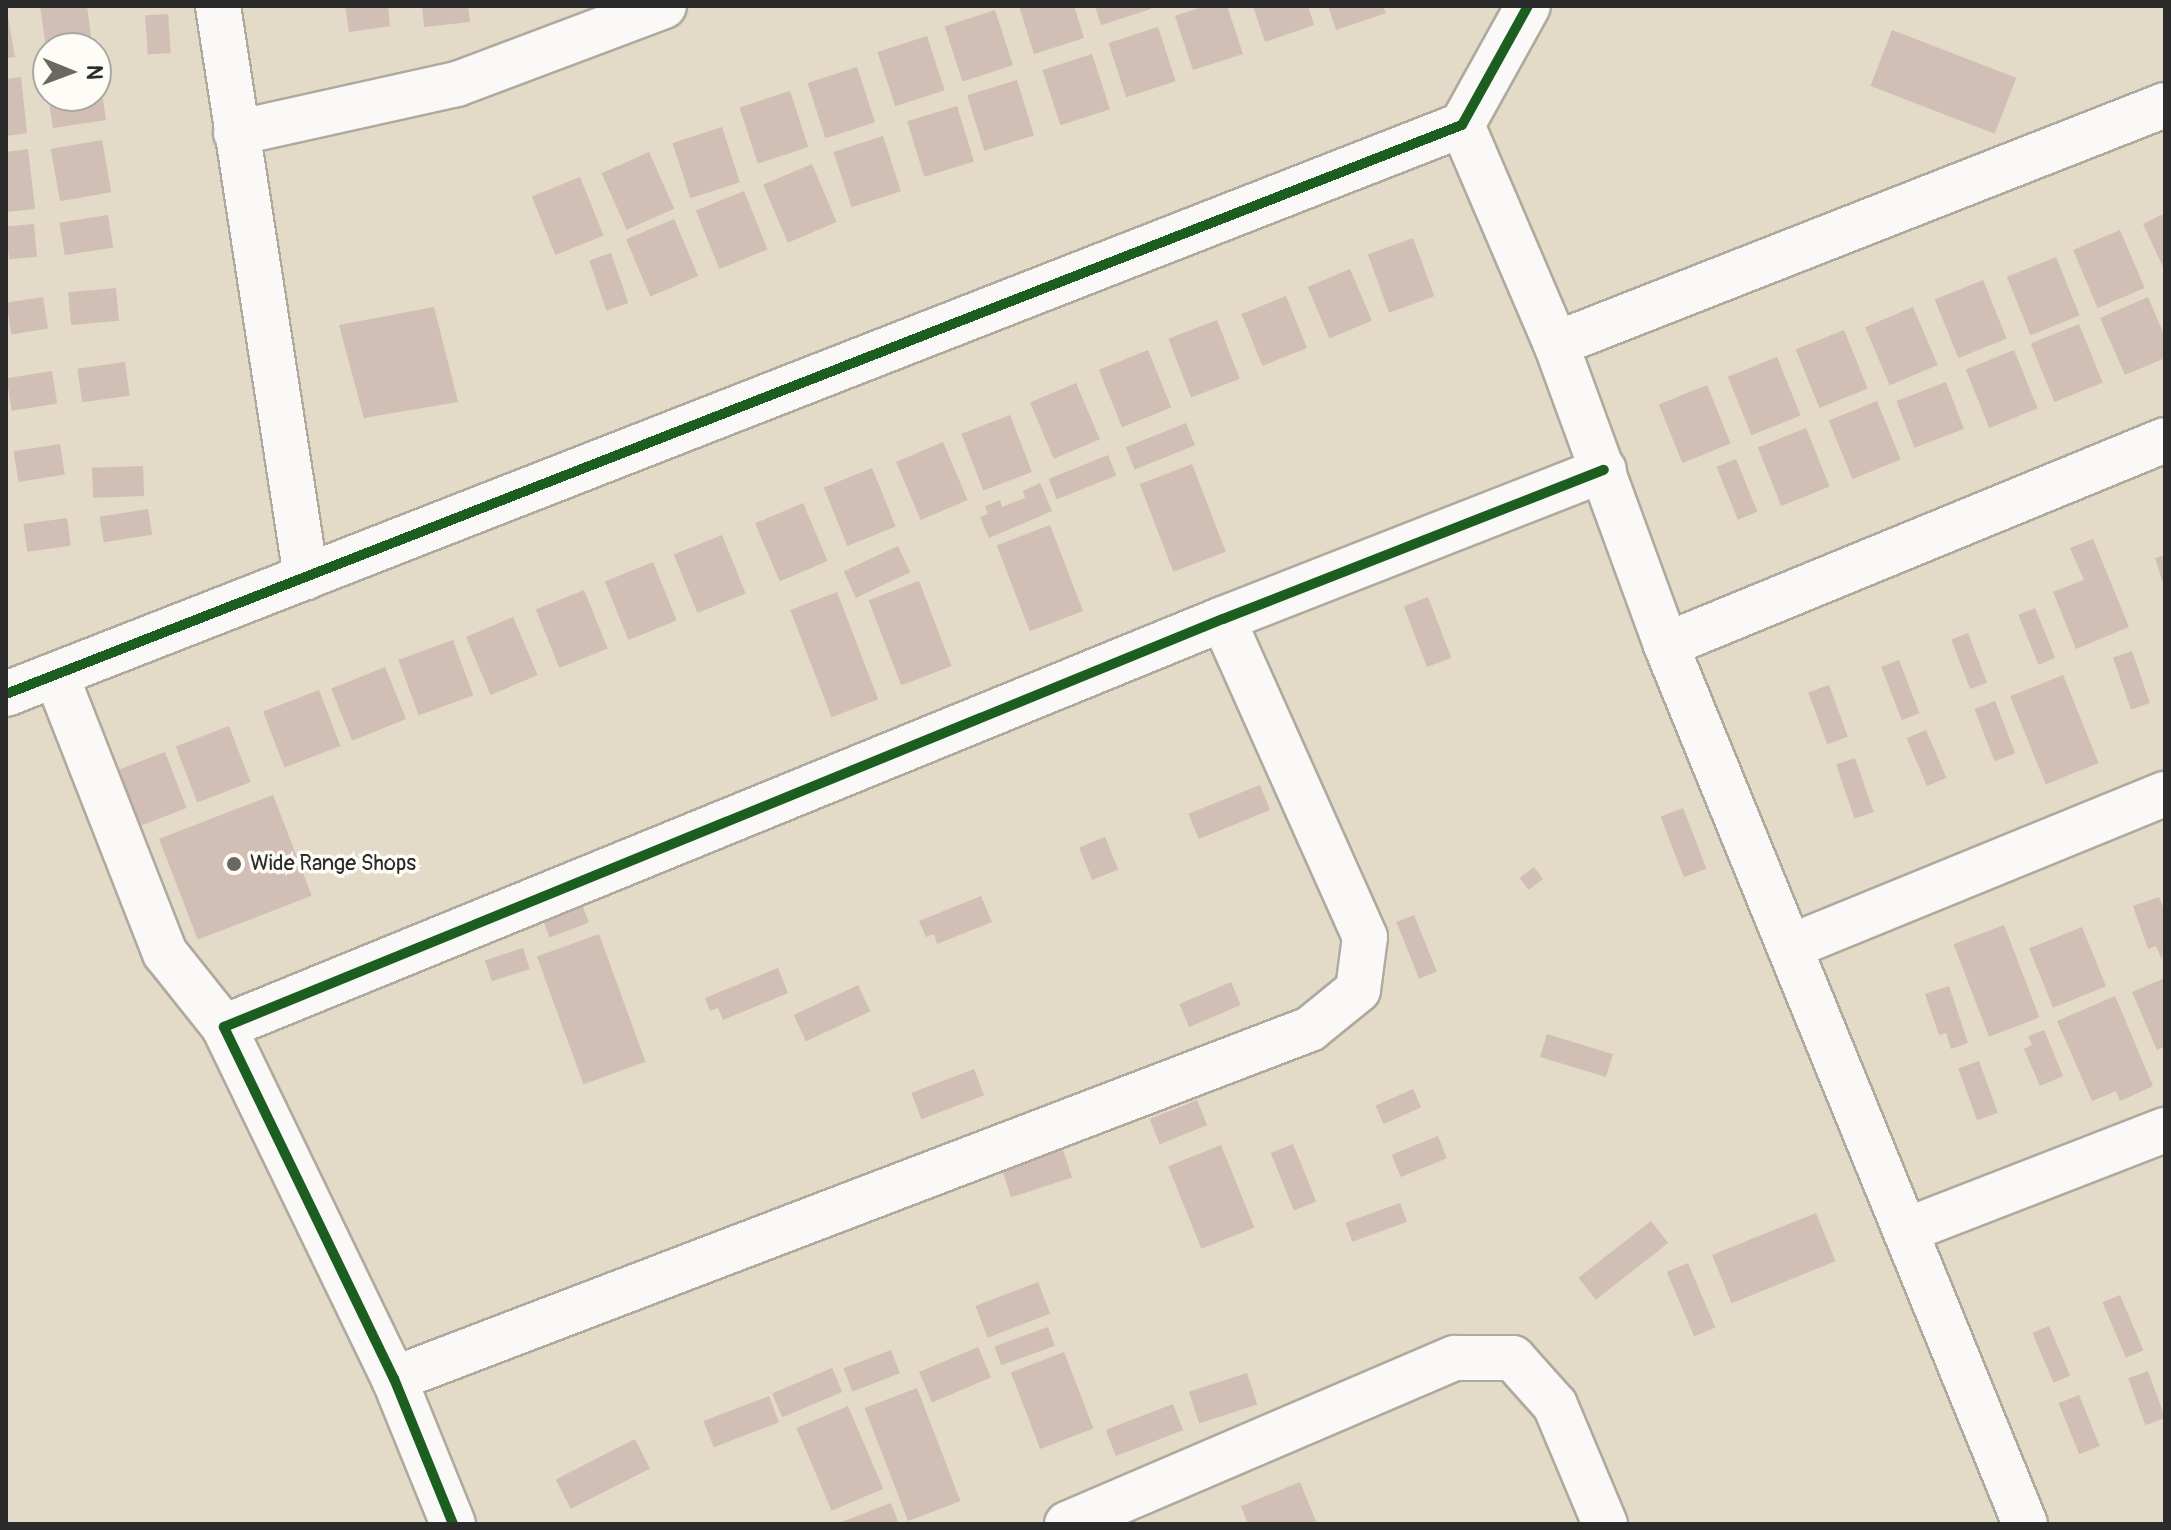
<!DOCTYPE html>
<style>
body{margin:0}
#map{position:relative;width:2171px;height:1530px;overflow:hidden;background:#e3dac7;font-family:Pangolin,sans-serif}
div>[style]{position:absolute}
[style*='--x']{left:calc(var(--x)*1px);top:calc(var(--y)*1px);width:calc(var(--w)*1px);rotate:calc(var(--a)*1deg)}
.building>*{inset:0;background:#d1beb4;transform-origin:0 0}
.roads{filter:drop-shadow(2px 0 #afa99e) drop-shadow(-2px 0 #afa99e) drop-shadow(0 2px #afa99e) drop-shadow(0 -2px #afa99e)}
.minor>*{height:44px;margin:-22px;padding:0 22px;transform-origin:22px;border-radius:22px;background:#fbf9f7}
.cycleway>*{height:10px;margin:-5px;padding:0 5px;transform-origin:5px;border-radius:5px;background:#1b5e20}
.dots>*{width:22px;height:22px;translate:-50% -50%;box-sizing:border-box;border:4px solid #fdfcf7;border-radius:50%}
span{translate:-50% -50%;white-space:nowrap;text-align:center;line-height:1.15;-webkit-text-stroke:7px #fdfcf7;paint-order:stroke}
.poi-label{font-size:22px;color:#2b2b2b}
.left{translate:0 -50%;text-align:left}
.frame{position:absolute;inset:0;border:8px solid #2b2b2b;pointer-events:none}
.north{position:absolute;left:32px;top:32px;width:80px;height:80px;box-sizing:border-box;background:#fdfcf7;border:2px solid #a9a8a5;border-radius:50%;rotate:91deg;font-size:22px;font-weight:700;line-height:32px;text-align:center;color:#2b2b2b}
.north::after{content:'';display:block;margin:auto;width:28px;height:36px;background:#6b6862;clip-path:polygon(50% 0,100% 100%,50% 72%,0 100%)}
</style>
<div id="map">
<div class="building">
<div style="clip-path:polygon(6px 6px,15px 57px,6px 58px)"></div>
<div style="clip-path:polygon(40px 6px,87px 6px,92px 44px,46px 48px)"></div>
<div style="clip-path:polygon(345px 6px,388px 6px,390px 26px,349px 32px)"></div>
<div style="clip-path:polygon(422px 6px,468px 6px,470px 22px,424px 27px)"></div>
<div style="clip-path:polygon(1019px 6px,1074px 6px,1084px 38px,1034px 54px)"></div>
<div style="clip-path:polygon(1095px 6px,1150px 6px,1151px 9px,1101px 25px)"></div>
<div style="clip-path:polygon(1205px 6px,1227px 6px,1243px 54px,1193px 70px,1175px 16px)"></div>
<div style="clip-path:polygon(1253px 6px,1308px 6px,1314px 25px,1265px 42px)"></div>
<div style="clip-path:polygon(1328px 6px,1383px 6px,1386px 13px,1336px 30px)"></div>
<div style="left:995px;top:10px;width:58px;height:53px;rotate:72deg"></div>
<div style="left:168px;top:14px;width:39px;height:23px;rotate:86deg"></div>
<div style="left:1158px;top:27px;width:57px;height:52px;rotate:72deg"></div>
<div style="left:1892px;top:30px;width:133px;height:60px;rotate:21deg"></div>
<div style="left:927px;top:36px;width:57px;height:52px;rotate:72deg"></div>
<div style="left:1092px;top:54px;width:58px;height:52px;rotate:72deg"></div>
<div style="clip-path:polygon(98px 64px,106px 120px,53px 128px,48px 96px,96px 96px)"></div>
<div style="left:857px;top:67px;width:58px;height:52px;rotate:72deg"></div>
<div style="clip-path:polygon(21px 77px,27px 133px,6px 136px,6px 79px)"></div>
<div style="left:1017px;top:80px;width:58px;height:52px;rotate:73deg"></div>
<div style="left:790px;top:91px;width:59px;height:53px;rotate:72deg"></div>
<div style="left:957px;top:106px;width:58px;height:52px;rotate:73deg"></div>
<div style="left:722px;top:127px;width:58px;height:52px;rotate:72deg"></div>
<div style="left:883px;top:136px;width:58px;height:52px;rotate:72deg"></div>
<div style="left:102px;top:140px;width:53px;height:52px;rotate:80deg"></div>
<div style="clip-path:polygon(28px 149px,35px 209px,6px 212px,6px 152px)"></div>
<div style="left:649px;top:152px;width:62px;height:52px;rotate:66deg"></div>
<div style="left:812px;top:164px;width:63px;height:53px;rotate:67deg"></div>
<div style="left:580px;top:177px;width:63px;height:52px;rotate:68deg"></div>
<div style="left:744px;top:191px;width:63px;height:52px;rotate:68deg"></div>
<div style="clip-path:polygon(2165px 213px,2165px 271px,2143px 224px)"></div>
<div style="left:108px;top:215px;width:33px;height:49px;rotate:81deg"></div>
<div style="left:674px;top:219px;width:62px;height:52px;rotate:67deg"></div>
<div style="left:34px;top:224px;width:33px;height:28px;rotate:85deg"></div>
<div style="left:2120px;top:230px;width:63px;height:51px;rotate:67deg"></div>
<div style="left:1413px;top:238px;width:62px;height:48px;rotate:70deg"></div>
<div style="left:611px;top:253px;width:53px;height:23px;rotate:71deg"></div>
<div style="left:2056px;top:257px;width:63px;height:53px;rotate:68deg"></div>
<div style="left:1350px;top:269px;width:56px;height:46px;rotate:67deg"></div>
<div style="left:1983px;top:280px;width:63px;height:52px;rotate:68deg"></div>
<div style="left:116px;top:288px;width:33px;height:48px;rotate:85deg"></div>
<div style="left:1286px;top:296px;width:56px;height:48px;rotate:68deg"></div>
<div style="left:43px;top:297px;width:32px;height:37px;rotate:81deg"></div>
<div style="clip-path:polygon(2148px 297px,2165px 337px,2165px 358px,2125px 375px,2100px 318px)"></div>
<div style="clip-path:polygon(434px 307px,458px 402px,364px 418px,339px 325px)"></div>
<div style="left:1913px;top:307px;width:63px;height:52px;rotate:67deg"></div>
<div style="left:1217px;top:320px;width:63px;height:52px;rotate:69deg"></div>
<div style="left:2079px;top:324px;width:63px;height:52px;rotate:68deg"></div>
<div style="left:1844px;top:330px;width:63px;height:52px;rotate:68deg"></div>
<div style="left:1148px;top:350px;width:62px;height:53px;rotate:68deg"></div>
<div style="left:2014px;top:350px;width:63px;height:52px;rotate:68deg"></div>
<div style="left:1777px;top:357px;width:63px;height:53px;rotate:68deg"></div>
<div style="left:125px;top:362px;width:34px;height:48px;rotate:82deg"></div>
<div style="left:52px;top:371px;width:33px;height:46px;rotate:81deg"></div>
<div style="left:1946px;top:382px;width:50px;height:53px;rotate:69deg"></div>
<div style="left:1076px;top:383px;width:61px;height:50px;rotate:67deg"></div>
<div style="left:1707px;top:385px;width:63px;height:52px;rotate:68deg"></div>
<div style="left:1877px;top:401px;width:63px;height:52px;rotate:68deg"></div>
<div style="left:1010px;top:415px;width:61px;height:52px;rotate:69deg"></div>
<div style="left:1186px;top:423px;width:24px;height:65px;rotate:68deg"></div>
<div style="left:1806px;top:428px;width:63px;height:52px;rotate:68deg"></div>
<div style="left:943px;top:442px;width:63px;height:51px;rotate:67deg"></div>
<div style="left:60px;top:444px;width:31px;height:47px;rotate:81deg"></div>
<div style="left:1108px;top:455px;width:22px;height:64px;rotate:68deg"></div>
<div style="left:1736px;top:459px;width:57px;height:21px;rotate:68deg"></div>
<div style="left:1192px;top:464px;width:94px;height:56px;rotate:69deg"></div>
<div style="left:143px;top:466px;width:30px;height:51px;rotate:88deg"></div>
<div style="left:872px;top:468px;width:63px;height:52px;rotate:68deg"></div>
<div style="clip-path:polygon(1040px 483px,1052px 511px,989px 538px,980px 517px,988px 514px,985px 506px,1000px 500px,1002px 507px,1025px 498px,1023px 491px)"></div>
<div style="left:803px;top:503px;width:63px;height:52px;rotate:67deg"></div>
<div style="left:148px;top:509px;width:26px;height:49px;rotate:81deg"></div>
<div style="left:67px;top:518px;width:28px;height:44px;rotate:82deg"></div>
<div style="left:1050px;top:525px;width:92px;height:57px;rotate:69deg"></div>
<div style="left:722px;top:535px;width:63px;height:52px;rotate:68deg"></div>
<div style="clip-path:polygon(2093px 539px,2129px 627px,2076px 649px,2053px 592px,2084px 580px,2070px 548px)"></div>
<div style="left:898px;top:546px;width:29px;height:60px;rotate:65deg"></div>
<div style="clip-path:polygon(2165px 555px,2165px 586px,2164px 586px,2155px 558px)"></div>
<div style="left:653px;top:562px;width:63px;height:52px;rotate:68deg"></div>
<div style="left:919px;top:581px;width:91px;height:54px;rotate:69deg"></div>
<div style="left:584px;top:590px;width:63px;height:52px;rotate:68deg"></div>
<div style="left:837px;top:592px;width:115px;height:50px;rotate:69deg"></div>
<div style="left:1428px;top:597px;width:65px;height:26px;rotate:69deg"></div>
<div style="left:2035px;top:608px;width:54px;height:18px;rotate:68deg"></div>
<div style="left:513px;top:617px;width:63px;height:51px;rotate:67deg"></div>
<div style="left:1968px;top:633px;width:53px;height:18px;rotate:69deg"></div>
<div style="left:453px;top:640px;width:59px;height:58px;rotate:70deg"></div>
<div style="left:2132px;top:651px;width:55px;height:20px;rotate:71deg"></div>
<div style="left:1899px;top:660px;width:57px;height:19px;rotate:69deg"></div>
<div style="left:385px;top:667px;width:56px;height:58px;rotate:68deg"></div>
<div style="left:2063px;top:675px;width:95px;height:57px;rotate:68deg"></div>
<div style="left:1829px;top:685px;width:55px;height:22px;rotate:70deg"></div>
<div style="left:319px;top:690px;width:60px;height:60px;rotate:69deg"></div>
<div style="left:1995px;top:701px;width:56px;height:22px;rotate:69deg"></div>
<div style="left:229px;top:726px;width:60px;height:57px;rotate:69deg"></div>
<div style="left:1926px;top:730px;width:52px;height:21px;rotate:67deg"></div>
<div style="left:165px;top:752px;width:60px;height:57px;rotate:69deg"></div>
<div style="left:1855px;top:758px;width:57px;height:20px;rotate:71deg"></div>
<div style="left:1260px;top:785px;width:27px;height:77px;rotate:68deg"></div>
<div style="left:273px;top:795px;width:108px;height:122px;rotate:69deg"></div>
<div style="left:1683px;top:808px;width:65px;height:24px;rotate:69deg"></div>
<div style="left:1105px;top:837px;width:35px;height:28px;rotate:68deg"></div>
<div style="left:1534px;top:867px;width:15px;height:18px;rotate:53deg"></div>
<div style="clip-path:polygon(981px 896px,992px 922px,937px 944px,934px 934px,926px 937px,919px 921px)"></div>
<div style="clip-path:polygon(2159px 897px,2165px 912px,2162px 960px,2156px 946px,2148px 949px,2133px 906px)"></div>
<div style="left:581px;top:902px;width:22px;height:42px;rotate:69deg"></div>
<div style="left:1414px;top:915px;width:61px;height:19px;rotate:68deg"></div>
<div style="left:2004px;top:925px;width:99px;height:54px;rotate:69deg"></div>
<div style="left:2082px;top:927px;width:64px;height:57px;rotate:68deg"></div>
<div style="left:599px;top:934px;width:136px;height:66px;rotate:70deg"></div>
<div style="left:523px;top:948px;width:22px;height:40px;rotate:72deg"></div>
<div style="clip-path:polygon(778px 968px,788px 993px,723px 1020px,718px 1008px,710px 1011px,705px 998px)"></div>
<div style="clip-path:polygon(2165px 978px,2165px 1046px,2157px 1050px,2132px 992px)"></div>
<div style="left:1231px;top:982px;width:25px;height:56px;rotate:67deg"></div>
<div style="left:858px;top:985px;width:29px;height:71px;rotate:65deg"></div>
<div style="clip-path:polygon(1949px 986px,1968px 1043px,1951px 1049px,1946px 1033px,1939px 1035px,1925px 994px)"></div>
<div style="clip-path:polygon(2115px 996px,2153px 1086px,2120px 1101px,2116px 1091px,2092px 1101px,2057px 1021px)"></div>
<div style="clip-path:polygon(2044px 1030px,2063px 1076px,2040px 1086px,2024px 1049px,2032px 1045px,2028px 1036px)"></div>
<div style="left:1547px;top:1034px;width:69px;height:24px;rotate:17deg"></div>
<div style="left:1979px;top:1061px;width:55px;height:22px;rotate:70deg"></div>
<div style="left:974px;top:1069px;width:28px;height:67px;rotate:69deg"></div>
<div style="left:1413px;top:1089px;width:20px;height:41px;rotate:66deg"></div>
<div style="left:1197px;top:1100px;width:27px;height:51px;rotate:68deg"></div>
<div style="left:1438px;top:1136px;width:24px;height:50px;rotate:68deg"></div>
<div style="left:1293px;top:1144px;width:62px;height:24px;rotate:68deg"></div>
<div style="left:1221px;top:1145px;width:89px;height:57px;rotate:68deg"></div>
<div style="left:1063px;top:1150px;width:29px;height:64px;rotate:72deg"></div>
<div style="left:1400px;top:1203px;width:20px;height:58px;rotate:70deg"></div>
<div style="left:1816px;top:1213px;width:52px;height:112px;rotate:68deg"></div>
<div style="left:1651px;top:1221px;width:28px;height:92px;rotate:52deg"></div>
<div style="left:1688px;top:1263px;width:70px;height:23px;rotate:67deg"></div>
<div style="left:1038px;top:1282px;width:34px;height:67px;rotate:69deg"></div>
<div style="left:2120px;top:1295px;width:60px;height:19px;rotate:67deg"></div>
<div style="left:2049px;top:1326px;width:54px;height:18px;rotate:67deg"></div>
<div style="left:1048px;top:1327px;width:20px;height:57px;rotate:70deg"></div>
<div style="left:978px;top:1347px;width:33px;height:64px;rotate:67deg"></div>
<div style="left:891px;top:1350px;width:25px;height:51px;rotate:69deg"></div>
<div style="left:1064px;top:1352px;width:82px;height:57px;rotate:69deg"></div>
<div style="left:832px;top:1368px;width:26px;height:65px;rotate:67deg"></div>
<div style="left:2148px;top:1371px;width:50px;height:21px;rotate:70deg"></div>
<div style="left:1247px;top:1373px;width:33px;height:61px;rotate:72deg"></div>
<div style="left:917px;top:1388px;width:121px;height:56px;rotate:69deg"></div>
<div style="left:2079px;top:1395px;width:55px;height:22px;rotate:68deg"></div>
<div style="left:769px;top:1396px;width:28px;height:70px;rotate:69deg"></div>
<div style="left:1173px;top:1404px;width:28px;height:72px;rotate:69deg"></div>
<div style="left:848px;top:1406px;width:90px;height:56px;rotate:67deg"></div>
<div style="left:635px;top:1439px;width:33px;height:89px;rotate:63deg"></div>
<div style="clip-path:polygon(1300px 1482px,1317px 1524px,1248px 1524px,1241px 1506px)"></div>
<div style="clip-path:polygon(891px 1503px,899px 1524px,836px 1524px)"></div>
</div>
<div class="roads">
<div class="minor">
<div style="--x:218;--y:6;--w:578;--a:81.24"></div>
<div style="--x:1462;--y:125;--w:238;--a:66.8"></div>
<div style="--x:1556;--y:344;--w:320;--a:69.9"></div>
<div style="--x:1666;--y:645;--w:949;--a:67.78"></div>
<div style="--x:236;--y:133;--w:226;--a:-12.5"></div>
<div style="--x:457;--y:84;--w:221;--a:-20.6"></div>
<div style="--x:1556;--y:344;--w:654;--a:-21.43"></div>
<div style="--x:1666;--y:645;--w:539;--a:-22.33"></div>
<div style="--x:56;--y:675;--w:299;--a:68.6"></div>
<div style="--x:165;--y:953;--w:95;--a:51.4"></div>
<div style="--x:6;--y:694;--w:1563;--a:-21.35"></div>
<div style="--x:1462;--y:125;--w:136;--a:-61"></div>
<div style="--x:1792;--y:946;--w:403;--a:-22.2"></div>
<div style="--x:1907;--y:1230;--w:277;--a:-21.2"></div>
<div style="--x:394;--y:1379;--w:981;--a:-20.91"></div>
<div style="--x:1310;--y:1029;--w:62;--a:-39.1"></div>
<div style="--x:1358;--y:990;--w:53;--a:-82.5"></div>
<div style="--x:1365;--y:937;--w:348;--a:-114.1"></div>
<div style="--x:453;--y:1524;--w:157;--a:-112.1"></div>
<div style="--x:394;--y:1379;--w:391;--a:-115.8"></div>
<div style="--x:224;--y:1027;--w:1079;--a:-22.22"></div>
<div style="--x:1223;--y:619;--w:409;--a:-21.4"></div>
<div style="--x:1067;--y:1524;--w:422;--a:-23.2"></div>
<div style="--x:1455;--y:1358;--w:58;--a:0"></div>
<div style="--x:1513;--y:1358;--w:63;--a:48.2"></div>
<div style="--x:1555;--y:1405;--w:129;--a:67.2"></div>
</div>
</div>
<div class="cycleway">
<div style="--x:6;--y:694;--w:1563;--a:-21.35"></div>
<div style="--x:1462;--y:125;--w:136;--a:-61"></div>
<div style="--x:453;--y:1524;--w:157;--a:-112.1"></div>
<div style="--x:394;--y:1379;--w:391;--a:-115.8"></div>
<div style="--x:224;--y:1027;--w:1079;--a:-22.22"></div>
<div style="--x:1223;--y:619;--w:409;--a:-21.4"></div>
</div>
<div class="dots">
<div style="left:234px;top:864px;background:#6b6862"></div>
</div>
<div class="poi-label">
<span class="left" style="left:250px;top:864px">Wide Range Shops</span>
</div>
<div class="frame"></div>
<div class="north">N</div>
</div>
